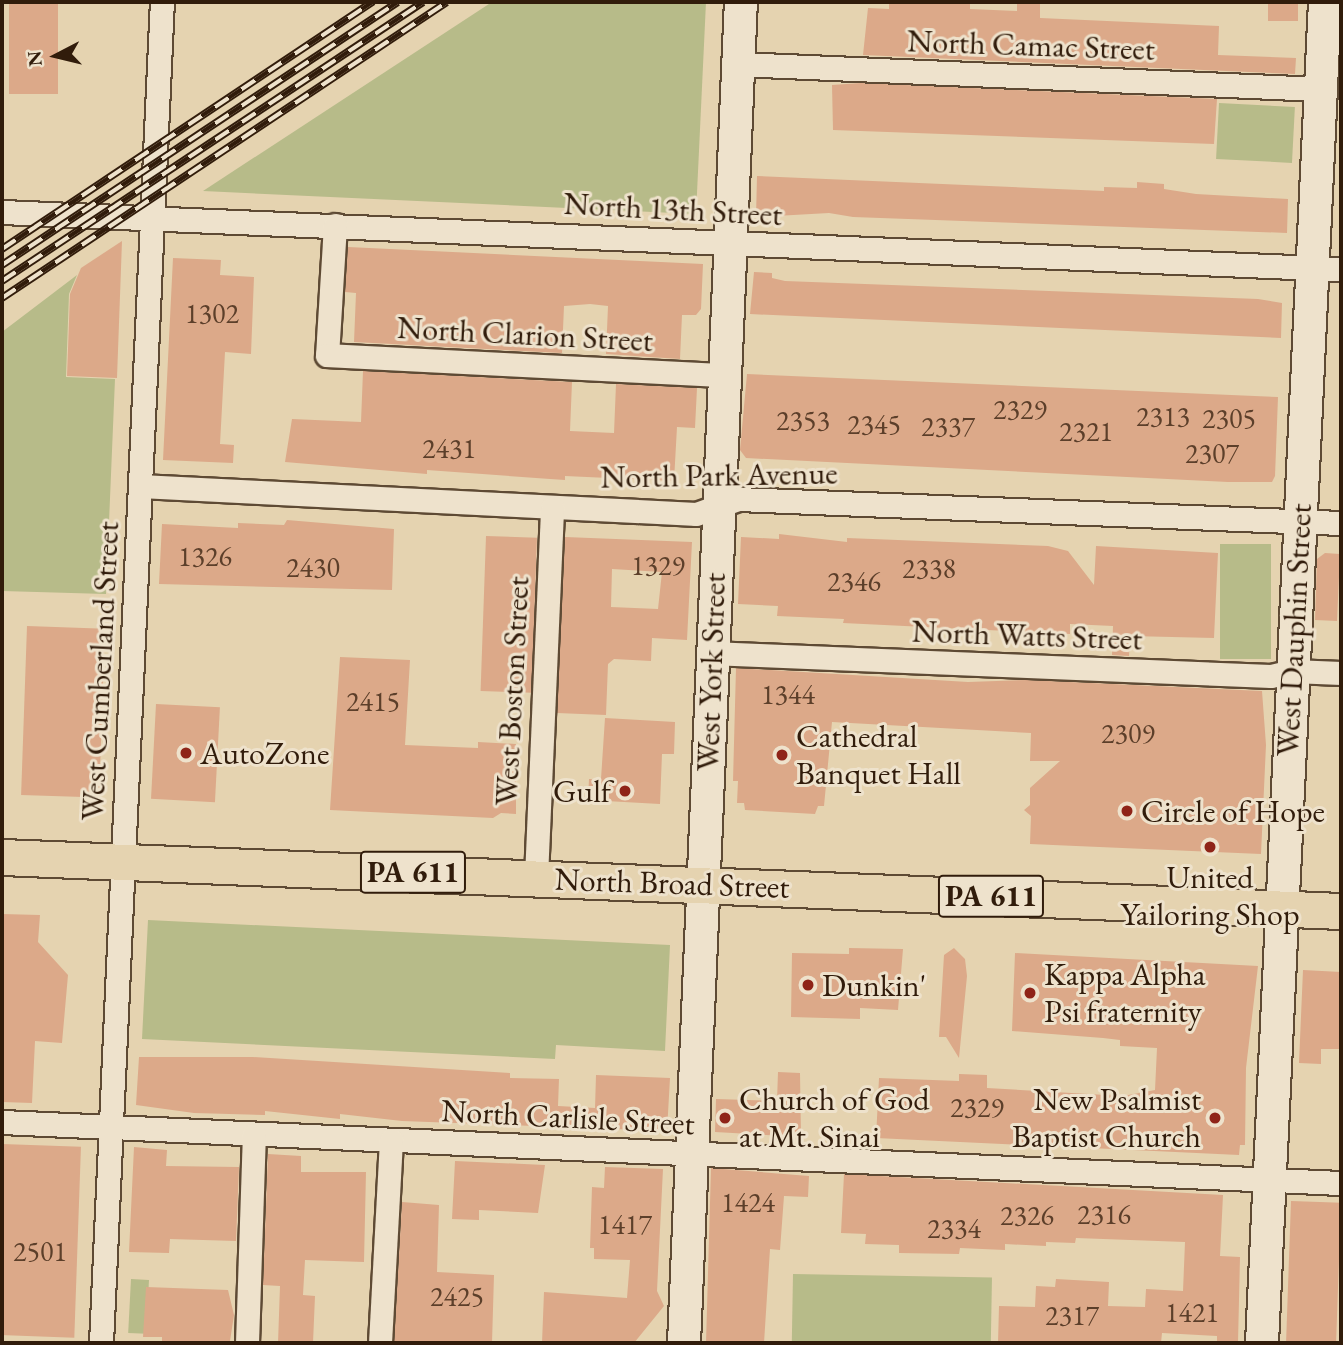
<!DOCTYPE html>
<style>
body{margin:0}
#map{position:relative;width:1343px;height:1345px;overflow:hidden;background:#e5d3b0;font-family:"EB Garamond",serif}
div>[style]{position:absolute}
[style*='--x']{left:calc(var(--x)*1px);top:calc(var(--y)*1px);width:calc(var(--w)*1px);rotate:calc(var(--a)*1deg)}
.green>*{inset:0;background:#b7bb89;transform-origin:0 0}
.building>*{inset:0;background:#dca989;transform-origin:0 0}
.roads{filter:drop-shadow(2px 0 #5e4a34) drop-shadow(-2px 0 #5e4a34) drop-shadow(0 2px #5e4a34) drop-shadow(0 -2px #5e4a34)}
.street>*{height:23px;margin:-11.5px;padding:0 11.5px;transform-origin:11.5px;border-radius:11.5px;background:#eee2cc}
.secondary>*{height:32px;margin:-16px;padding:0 16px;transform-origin:16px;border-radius:16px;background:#eee2cc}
.primary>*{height:35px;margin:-17.5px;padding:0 17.5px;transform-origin:17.5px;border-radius:17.5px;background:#e5d3b0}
.rail>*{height:8px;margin-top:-4px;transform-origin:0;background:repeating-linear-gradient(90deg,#eee2cc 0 16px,#311c0b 0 32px);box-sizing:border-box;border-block:2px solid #311c0b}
.dots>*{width:19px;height:19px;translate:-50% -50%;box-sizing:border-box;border:4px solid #eee2cc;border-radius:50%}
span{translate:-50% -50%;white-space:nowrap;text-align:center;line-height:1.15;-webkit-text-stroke:6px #eee2cc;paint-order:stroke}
.number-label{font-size:28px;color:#5c3f2a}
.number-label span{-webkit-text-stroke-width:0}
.shield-label span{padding:2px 5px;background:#eee2cc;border:2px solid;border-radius:5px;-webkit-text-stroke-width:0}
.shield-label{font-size:30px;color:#311c0b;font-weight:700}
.street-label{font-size:32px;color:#311c0b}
.poi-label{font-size:32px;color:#311c0b}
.left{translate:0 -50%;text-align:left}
.right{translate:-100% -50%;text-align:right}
.frame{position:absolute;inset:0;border:4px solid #311c0b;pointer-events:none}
.north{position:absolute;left:21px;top:21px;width:70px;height:70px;-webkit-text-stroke:5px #eee2cc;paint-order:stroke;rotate:263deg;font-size:19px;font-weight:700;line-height:28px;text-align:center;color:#311c0b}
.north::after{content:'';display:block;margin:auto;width:24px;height:32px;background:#311c0b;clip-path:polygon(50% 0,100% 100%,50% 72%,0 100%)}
</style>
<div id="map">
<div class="green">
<div style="clip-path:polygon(492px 2px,706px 2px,696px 214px,203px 191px)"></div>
<div style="left:1219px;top:103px;width:76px;height:56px;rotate:3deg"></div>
<div style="clip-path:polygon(77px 275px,69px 294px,66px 377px,115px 379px,106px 594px,2px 591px,2px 332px)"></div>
<div style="left:1220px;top:544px;width:51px;height:115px"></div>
<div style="clip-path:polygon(148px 920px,670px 945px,665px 1051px,556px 1045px,555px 1059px,142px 1039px)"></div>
<div style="left:793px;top:1274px;width:199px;height:69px;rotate:1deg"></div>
<div style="left:131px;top:1279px;width:18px;height:54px;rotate:3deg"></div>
</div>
<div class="building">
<div style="left:9px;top:2px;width:49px;height:92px"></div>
<div style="clip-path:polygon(889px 2px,970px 2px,970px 9px,1017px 11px,1017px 2px,1040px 2px,1040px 18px,1219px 26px,1218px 55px,1296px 58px,1295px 74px,863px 55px,868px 8px,889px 9px)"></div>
<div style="left:1268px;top:2px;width:30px;height:19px"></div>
<div style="clip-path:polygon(861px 83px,1217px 99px,1214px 144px,833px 130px,832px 85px)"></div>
<div style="clip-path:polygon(757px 176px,1104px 191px,1104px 187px,1137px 188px,1137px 182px,1164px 184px,1164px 189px,1196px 194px,1288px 199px,1287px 233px,853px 217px,829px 213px,756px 217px)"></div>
<div style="clip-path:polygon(122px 241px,117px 378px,67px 376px,70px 294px,81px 268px)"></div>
<div style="clip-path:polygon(348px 247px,703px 264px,701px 309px,696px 315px,682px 315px,680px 359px,606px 354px,608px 306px,590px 304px,564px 306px,562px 353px,354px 342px,356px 293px,345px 292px)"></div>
<div style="clip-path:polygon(173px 258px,221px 260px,220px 275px,254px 277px,251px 354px,225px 352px,220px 444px,234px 445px,233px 463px,163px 460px)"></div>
<div style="clip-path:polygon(754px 272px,772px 273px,772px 278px,785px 281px,1258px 299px,1282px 303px,1281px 338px,750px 314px)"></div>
<div style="clip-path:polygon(363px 371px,572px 382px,570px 431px,614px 433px,616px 384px,697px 388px,695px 428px,677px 427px,674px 481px,565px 476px,565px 480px,550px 479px,427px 470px,427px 474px,285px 462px,292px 419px,361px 422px)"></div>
<div style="clip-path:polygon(747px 374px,1278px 397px,1275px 476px,1272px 482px,1228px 482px,746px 458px,740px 450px)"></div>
<div style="clip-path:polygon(287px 520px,394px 529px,392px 590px,159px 584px,162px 524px,238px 528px,238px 523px,284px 525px)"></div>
<div style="clip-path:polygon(779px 534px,847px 542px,847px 538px,1048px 546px,1068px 551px,1094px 585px,1096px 546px,1218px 553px,1214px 638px,1130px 636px,1129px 656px,1112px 655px,1113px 626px,1070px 624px,1070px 634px,843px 623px,844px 619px,777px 616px,778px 606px,738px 604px,741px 537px,779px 539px)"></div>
<div style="left:486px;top:536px;width:51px;height:155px;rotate:2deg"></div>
<div style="clip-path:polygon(evenodd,565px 537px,692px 542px,687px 640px,652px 638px,651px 661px,614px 659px,608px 664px,606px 715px,557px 713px,565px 537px,612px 569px,662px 572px,658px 609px,611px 607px,612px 569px)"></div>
<div style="clip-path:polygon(1325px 553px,1340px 554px,1337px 621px,1315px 620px,1317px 559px)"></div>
<div style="left:27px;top:626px;width:78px;height:169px;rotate:2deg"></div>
<div style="clip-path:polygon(340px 657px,410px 660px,405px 745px,478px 748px,478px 742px,516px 744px,516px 814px,501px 813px,493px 818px,330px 810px)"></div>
<div style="clip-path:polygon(736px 668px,968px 682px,1027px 680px,1262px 691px,1266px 745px,1261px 854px,1030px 844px,1031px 816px,1024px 810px,1030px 805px,1030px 788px,1060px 761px,1030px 761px,1031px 733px,832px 722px,824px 806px,818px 806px,815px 814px,745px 810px,744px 803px,737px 803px,738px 781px,733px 781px)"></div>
<div style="left:156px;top:704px;width:64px;height:95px;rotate:3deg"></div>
<div style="clip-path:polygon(605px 718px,675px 722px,674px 754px,662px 754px,660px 804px,588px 800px,589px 779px,601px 779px)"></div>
<div style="clip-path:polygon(2px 914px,40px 915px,38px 942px,68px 975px,62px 1043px,35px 1041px,32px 1103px,2px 1102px)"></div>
<div style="clip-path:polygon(849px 948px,903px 949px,898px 1010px,860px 1008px,860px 1019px,791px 1017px,792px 953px,849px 954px)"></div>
<div style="clip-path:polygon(954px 948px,965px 959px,967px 976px,959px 1058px,946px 1037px,939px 1037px,944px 955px)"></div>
<div style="clip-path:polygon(1015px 953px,1258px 966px,1246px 1068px,1245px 1145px,1240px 1145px,1239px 1155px,876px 1138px,879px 1078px,959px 1081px,959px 1074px,987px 1075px,987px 1088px,1123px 1096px,1155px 1090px,1157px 1048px,1120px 1046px,1120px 1040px,1103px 1038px,1012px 1031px)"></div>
<div style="clip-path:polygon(1303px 970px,1341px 972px,1339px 1049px,1321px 1049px,1321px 1064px,1299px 1063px)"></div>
<div style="clip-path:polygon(139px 1057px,253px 1057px,510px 1073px,510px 1078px,559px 1079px,558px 1106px,595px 1108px,596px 1075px,670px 1078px,667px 1131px,402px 1121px,340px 1114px,340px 1119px,265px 1111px,265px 1115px,194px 1113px,136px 1105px)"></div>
<div style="clip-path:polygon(778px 1072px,800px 1073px,801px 1137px,715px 1132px,716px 1099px,777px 1101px)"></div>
<div style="left:2px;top:1144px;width:79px;height:191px;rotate:2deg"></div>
<div style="clip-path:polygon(134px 1147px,167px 1150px,166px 1166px,239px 1167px,236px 1241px,170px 1239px,169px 1253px,129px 1252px)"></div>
<div style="clip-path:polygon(268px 1154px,301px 1156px,301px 1172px,366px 1172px,364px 1262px,305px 1260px,303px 1295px,315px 1296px,313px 1343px,278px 1343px,280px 1286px,263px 1285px)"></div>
<div style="clip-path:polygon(455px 1161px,545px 1165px,538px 1213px,479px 1210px,479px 1220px,452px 1219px)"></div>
<div style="clip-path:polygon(605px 1167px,663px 1169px,657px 1291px,664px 1306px,634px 1343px,542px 1343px,544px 1292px,627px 1298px,630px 1260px,594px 1259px,594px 1248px,590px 1248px,592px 1187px,604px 1188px)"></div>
<div style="clip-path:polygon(711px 1168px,809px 1176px,808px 1197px,784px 1196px,780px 1250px,770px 1249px,764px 1343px,706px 1343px)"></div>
<div style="clip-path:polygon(844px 1174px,1223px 1195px,1220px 1256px,1240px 1257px,1238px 1343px,1217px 1342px,1217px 1336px,1162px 1333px,1161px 1343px,998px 1343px,999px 1306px,1035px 1307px,1036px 1286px,1055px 1287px,1056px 1279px,1109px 1282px,1108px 1306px,1145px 1307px,1146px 1289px,1183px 1291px,1185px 1242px,1076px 1238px,1075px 1243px,1046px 1242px,1046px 1246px,1005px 1244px,1005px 1250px,960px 1248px,959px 1254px,899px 1253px,899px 1245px,865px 1244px,866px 1234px,841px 1233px)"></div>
<div style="left:1291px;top:1201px;width:50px;height:142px;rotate:2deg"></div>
<div style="clip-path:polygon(402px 1202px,439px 1205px,437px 1272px,494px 1275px,492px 1343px,394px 1343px)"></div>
<div style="clip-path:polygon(146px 1287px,228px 1290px,234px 1315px,230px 1341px,162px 1342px,162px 1337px,143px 1337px)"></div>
</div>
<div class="roads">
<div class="street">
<div style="--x:738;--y:64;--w:584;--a:2.46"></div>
<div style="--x:2;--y:212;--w:1340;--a:2.44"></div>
<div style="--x:335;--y:225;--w:130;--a:93.5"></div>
<div style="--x:327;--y:355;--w:397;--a:2.9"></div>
<div style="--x:140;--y:486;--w:557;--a:2.88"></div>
<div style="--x:696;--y:514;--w:45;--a:-19.7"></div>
<div style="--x:738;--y:499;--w:603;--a:2.28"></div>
<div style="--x:710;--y:653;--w:561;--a:2.35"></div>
<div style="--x:1271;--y:676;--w:22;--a:-13"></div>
<div style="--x:1292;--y:671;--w:49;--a:2.3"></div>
<div style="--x:536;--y:877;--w:369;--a:-87.5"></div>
<div style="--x:2;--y:1122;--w:1340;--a:2.61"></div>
<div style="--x:101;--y:1343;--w:1342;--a:-87.4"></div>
<div style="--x:247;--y:1343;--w:208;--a:-88.1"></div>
<div style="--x:380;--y:1343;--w:203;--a:-86.9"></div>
</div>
<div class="secondary">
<div style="--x:684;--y:1343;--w:1342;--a:-87.57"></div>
<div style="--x:1262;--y:1343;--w:1342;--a:-87.31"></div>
</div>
<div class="primary">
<div style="--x:2;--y:857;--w:1340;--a:2.31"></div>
</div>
</div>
<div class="rail">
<div style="--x:2;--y:249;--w:446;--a:-33.7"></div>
<div style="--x:2;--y:265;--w:475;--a:-33.6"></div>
<div style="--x:2;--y:281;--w:505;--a:-33.53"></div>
<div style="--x:2;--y:298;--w:534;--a:-33.63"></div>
</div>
<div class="dots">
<div style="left:186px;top:753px;background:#8f2418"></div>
<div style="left:782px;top:755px;background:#8f2418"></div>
<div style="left:625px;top:791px;background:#8f2418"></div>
<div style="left:1127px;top:811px;background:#8f2418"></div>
<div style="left:1210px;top:847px;background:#8f2418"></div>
<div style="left:808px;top:985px;background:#8f2418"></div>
<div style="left:1030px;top:993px;background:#8f2418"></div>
<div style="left:725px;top:1118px;background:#8f2418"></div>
<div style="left:1215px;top:1118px;background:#8f2418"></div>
</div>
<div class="number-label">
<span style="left:212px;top:313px">1302</span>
<span style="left:1020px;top:409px">2329</span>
<span style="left:1163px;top:416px">2313</span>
<span style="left:1229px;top:418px">2305</span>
<span style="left:803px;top:420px">2353</span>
<span style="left:874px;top:424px">2345</span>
<span style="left:948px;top:426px">2337</span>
<span style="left:1086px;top:431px">2321</span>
<span style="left:449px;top:448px">2431</span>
<span style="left:1212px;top:453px">2307</span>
<span style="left:205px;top:556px">1326</span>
<span style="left:658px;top:565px">1329</span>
<span style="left:313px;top:567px">2430</span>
<span style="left:929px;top:568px">2338</span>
<span style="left:854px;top:581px">2346</span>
<span style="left:788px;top:694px">1344</span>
<span style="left:373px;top:701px">2415</span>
<span style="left:1128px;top:733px">2309</span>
<span style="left:977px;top:1107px">2329</span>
<span style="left:748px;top:1202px">1424</span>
<span style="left:1104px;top:1214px">2316</span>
<span style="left:1027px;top:1215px">2326</span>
<span style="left:625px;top:1224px">1417</span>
<span style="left:954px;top:1228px">2334</span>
<span style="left:40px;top:1251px">2501</span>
<span style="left:457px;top:1296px">2425</span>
<span style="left:1192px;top:1312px">1421</span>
<span style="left:1072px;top:1315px">2317</span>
</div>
<div class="shield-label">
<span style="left:413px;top:872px">PA 611</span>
<span style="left:991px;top:896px">PA 611</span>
</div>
<div class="street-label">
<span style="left:1031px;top:45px;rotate:2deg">North Camac Street</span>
<span style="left:673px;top:209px;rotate:3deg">North 13th Street</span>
<span style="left:525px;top:334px;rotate:3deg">North Clarion Street</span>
<span style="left:719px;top:475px;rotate:-1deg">North Park Avenue</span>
<span style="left:1294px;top:630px;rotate:-87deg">West Dauphin Street</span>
<span style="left:1027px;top:635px;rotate:2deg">North Watts Street</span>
<span style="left:100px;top:671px;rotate:-87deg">West Cumberland Street</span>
<span style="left:711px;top:672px;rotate:-88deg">West York Street</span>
<span style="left:512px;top:691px;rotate:-87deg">West Boston Street</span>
<span style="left:672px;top:883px;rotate:2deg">North Broad Street</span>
<span style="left:568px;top:1117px;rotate:3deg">North Carlisle Street</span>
</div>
<div class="poi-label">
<span class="left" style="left:796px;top:755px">Cathedral<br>Banquet Hall</span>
<span class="left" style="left:200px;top:753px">AutoZone</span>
<span class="right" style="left:611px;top:791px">Gulf</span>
<span class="left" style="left:1141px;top:811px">Circle of Hope</span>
<span style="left:1210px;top:896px">United<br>Yailoring Shop</span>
<span class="left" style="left:1044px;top:993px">Kappa Alpha<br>Psi fraternity</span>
<span class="left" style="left:822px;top:985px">Dunkin'</span>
<span class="left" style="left:739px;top:1118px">Church of God<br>at Mt. Sinai</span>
<span class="right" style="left:1201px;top:1118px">New Psalmist<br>Baptist Church</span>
</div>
<div class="frame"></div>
<div class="north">N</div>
</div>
